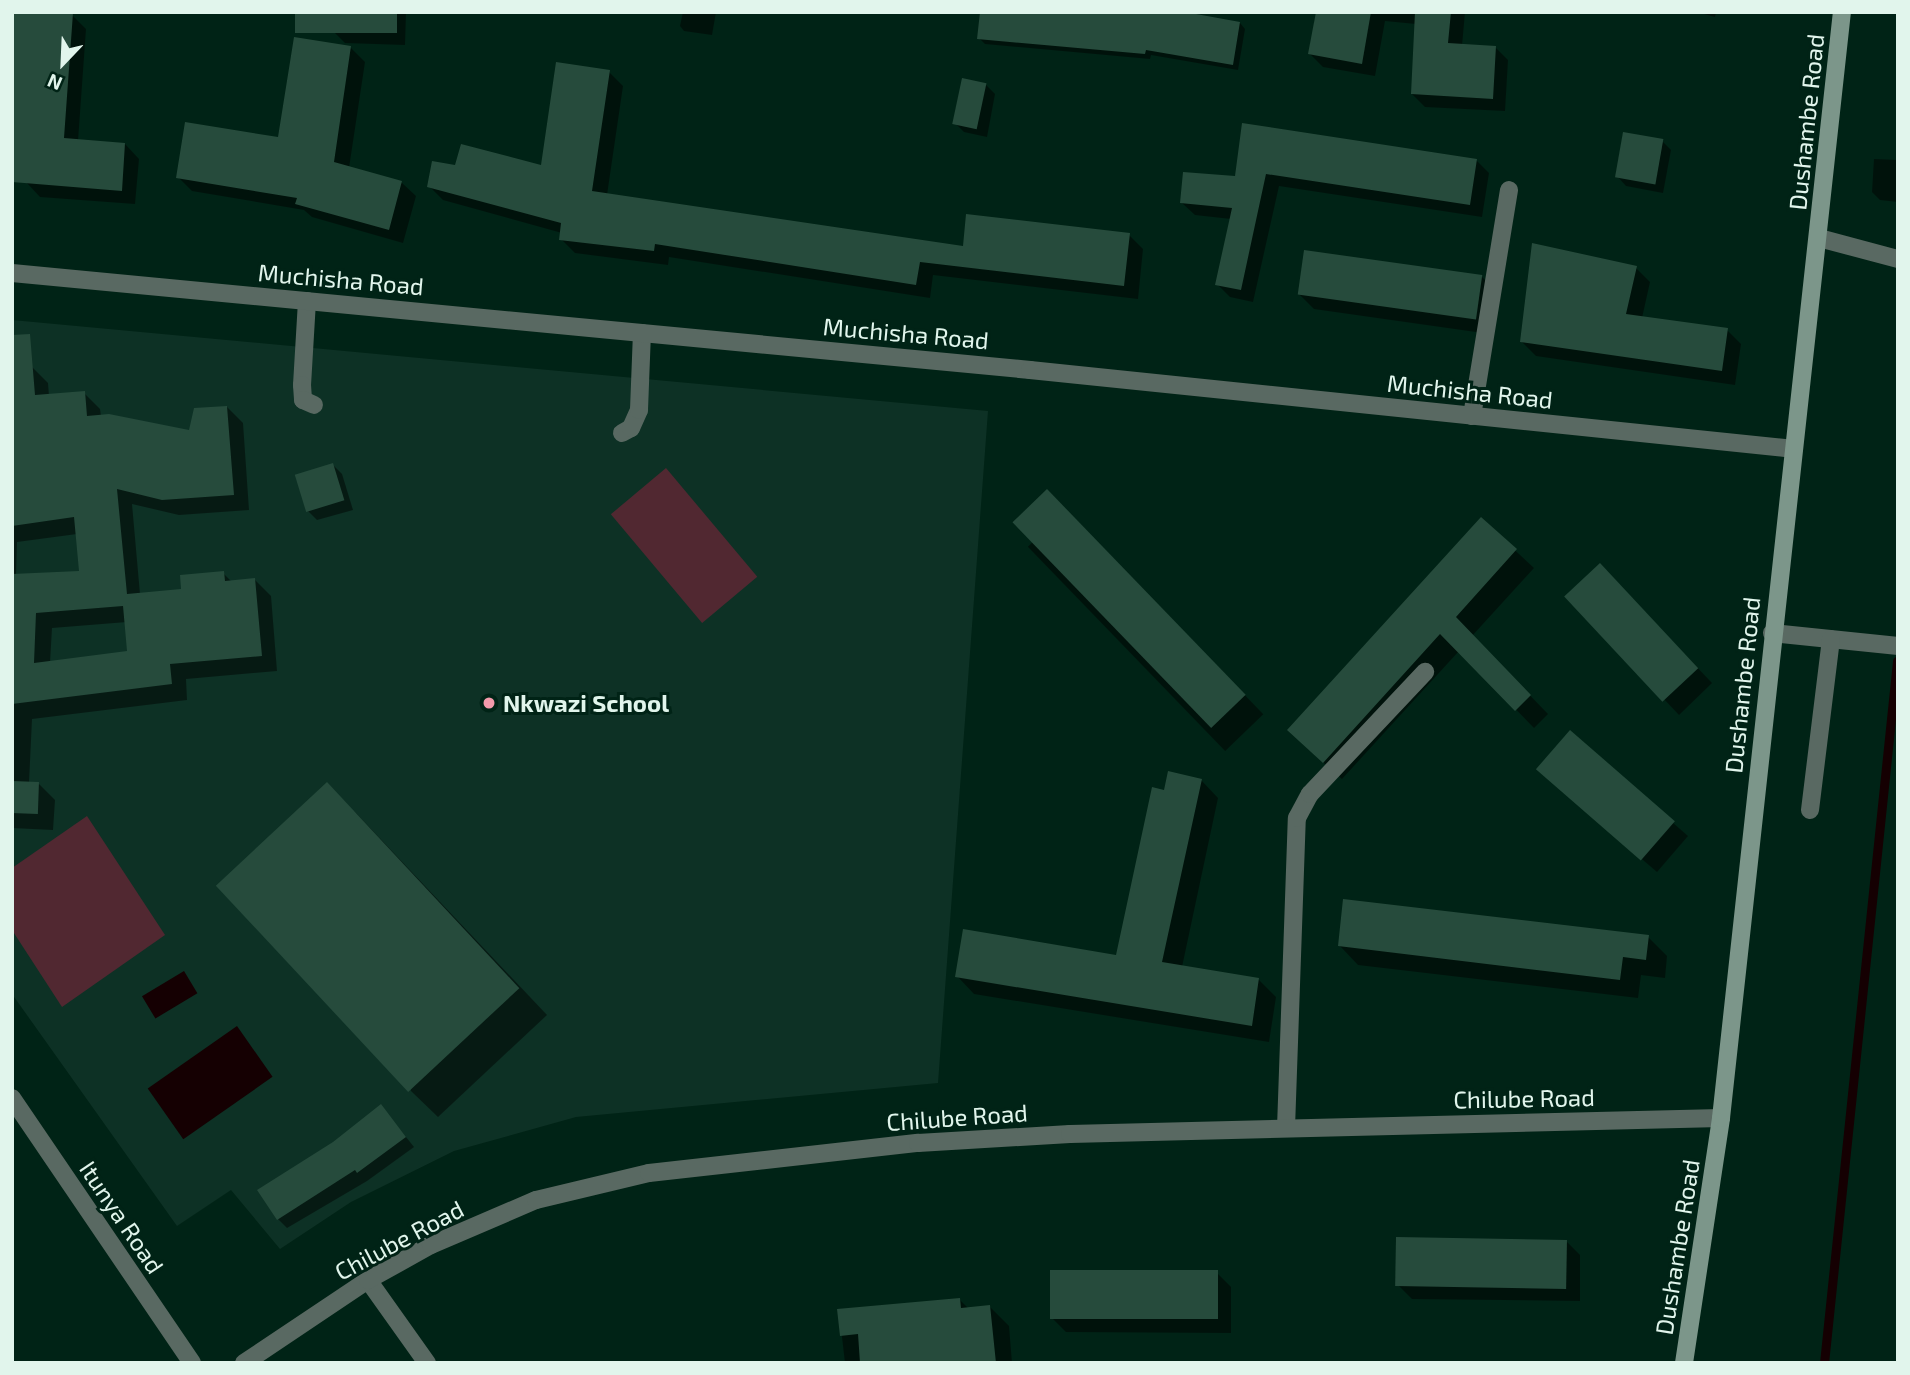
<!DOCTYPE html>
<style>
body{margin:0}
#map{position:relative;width:1910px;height:1375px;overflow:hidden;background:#002316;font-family:"Exo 2",sans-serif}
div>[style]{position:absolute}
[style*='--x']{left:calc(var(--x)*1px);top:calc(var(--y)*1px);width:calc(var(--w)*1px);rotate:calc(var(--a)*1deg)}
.built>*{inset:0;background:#0d3125}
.green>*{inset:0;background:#512831;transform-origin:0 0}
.water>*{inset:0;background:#150002;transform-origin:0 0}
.shadow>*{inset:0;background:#0007;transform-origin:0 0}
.stream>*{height:9px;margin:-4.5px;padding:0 4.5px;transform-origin:4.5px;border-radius:4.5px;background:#150002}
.building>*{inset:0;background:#264b3c;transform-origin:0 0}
.lane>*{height:18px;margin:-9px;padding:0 9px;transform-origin:9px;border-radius:9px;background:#596962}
.street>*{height:18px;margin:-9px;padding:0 9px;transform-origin:9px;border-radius:9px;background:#596962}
.secondary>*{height:18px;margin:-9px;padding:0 9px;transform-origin:9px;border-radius:9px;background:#7c968a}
.dots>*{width:19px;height:19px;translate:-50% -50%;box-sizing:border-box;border:4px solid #002316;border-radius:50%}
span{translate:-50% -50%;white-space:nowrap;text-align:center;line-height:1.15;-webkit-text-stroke:6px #002316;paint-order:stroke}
.street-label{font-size:24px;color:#e1f5ec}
.poi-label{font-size:24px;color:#e1f5ec;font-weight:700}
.left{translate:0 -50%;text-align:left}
.frame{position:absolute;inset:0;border:14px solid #e1f5ec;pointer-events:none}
.north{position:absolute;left:28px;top:28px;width:70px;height:70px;-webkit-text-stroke:5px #002316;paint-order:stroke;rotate:203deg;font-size:19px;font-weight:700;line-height:28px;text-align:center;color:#e1f5ec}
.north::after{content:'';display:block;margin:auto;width:24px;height:32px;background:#e1f5ec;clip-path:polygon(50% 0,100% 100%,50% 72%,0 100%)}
</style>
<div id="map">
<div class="built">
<div style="clip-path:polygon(12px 320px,988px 411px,938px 1083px,576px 1117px,454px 1151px,351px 1202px,280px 1249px,231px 1190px,177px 1226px,12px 994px)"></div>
</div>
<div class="green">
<div style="left:666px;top:468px;width:142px;height:72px;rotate:50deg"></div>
<div style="clip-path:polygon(87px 816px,165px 935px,62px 1007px,12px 930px,12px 868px)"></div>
</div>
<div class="water">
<div style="left:184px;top:971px;width:26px;height:49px;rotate:59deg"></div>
<div style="left:237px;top:1026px;width:62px;height:109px;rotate:55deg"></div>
</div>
<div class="shadow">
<div style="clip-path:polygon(12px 12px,72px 15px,86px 29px,78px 141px,125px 144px,139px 159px,135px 204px,40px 197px,26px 182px)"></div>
<div style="clip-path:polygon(336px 12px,406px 12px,405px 45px,345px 43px,335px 33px)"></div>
<div style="clip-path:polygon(683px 12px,716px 12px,712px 35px,684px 31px,680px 26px)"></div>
<div style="clip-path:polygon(1308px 12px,1465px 12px,1462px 46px,1495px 47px,1508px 60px,1505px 111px,1425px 107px,1412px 94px,1416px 24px,1385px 21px,1375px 76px,1323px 67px,1310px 54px,1317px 14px)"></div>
<div style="clip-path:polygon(1697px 12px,1716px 12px,1715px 17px)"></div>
<div style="clip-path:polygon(1240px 23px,1245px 29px,1238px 70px,1151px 55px,1150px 59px,985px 44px,979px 38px)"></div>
<div style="clip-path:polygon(351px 48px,365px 62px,349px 168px,401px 182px,416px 196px,403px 243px,312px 217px,304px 210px,192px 191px,178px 177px,280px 139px)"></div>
<div style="clip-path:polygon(609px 72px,623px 86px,607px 195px,965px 248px,1129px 235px,1143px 249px,1138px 299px,933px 275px,930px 298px,669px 257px,668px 265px,575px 253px,561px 239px,562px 233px,443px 200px,429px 186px,456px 167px,542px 168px)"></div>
<div style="clip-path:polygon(985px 84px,995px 94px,987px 137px,964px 132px,955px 123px)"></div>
<div style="clip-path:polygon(1244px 125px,1476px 160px,1489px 173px,1482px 217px,1279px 186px,1253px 302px,1230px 297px,1217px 284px,1231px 219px,1195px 215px,1182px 203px,1236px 178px)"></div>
<div style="clip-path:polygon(1662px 141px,1671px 150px,1663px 193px,1626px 186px,1617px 176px)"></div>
<div style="clip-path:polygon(1874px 159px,1898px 160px,1898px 202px,1880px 200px,1872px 192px)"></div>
<div style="clip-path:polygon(1636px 268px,1650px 282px,1642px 318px,1727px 330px,1741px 344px,1735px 385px,1536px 356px,1522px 342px)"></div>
<div style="clip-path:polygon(1481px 276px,1495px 290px,1490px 334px,1314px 309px,1300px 295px)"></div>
<div style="clip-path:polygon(evenodd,32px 367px,48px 383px,49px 396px,84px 393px,100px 409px,101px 416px,191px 432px,227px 407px,243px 423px,249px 510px,179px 515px,132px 504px,140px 594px,183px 590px,223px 573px,232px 582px,255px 580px,271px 596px,277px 671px,186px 679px,187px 700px,32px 719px,29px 783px,39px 784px,55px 800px,53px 830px,12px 828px,12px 489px,32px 367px,77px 534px,81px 573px,16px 575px,17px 542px,77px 534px,32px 367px,127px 622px,129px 653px,50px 663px,52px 628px,127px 622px)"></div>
<div style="clip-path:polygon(333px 465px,342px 474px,353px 510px,317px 520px,308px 511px)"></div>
<div style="left:1066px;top:510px;width:284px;height:53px;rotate:46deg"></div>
<div style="clip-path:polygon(1481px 519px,1534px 568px,1472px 636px,1548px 714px,1534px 728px,1459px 651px,1342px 779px,1307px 748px)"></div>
<div style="clip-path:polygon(1614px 580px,1712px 683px,1679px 715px,1567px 596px)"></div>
<div style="clip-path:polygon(1570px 733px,1688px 836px,1657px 872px,1553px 783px)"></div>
<div style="clip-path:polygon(1201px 780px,1218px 798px,1182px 967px,1259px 980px,1276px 997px,1269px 1042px,974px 994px,957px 976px,1117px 956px,1166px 792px)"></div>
<div style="clip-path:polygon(354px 811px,547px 1015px,438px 1117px,411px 1091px)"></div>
<div style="clip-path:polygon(1648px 937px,1667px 956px,1665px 978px,1641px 975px,1638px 998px,1358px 965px,1340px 946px)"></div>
<div style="clip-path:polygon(381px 1106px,414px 1147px,367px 1181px,287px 1228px,278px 1219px,334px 1143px)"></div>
<div style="clip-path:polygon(1566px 1241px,1580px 1255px,1580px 1301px,1412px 1299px,1398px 1285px)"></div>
<div style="clip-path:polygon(1217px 1273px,1231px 1287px,1231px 1333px,1066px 1332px,1052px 1318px)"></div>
<div style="clip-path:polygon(960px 1300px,969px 1309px,990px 1307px,1009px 1326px,1012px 1363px,845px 1363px,839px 1311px)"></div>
</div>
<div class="stream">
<div style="--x:1824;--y:1363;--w:706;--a:-84.06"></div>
</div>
<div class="building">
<div style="clip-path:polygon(12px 12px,73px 13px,64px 138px,125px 143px,122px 191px,12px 182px)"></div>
<div style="left:295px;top:12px;width:102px;height:21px"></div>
<div style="clip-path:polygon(980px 12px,1185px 12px,1240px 22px,1233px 65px,1146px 50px,1145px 54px,977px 39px)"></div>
<div style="clip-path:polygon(1316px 12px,1371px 12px,1362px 64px,1308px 54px)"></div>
<div style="clip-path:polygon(1415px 12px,1451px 12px,1448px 43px,1496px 46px,1493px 99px,1411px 94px)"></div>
<div style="clip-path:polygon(294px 37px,351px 46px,334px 162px,402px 181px,389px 230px,295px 204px,297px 198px,176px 178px,185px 122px,278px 137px)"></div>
<div style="clip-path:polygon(556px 62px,610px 70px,592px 191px,963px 246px,966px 214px,1130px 233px,1124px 286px,920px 262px,916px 285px,655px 244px,654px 251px,559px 240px,561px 223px,427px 187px,432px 161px,455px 165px,461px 144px,541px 165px)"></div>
<div style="left:962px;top:78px;width:25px;height:47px;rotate:12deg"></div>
<div style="clip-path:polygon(1242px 123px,1477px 159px,1470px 205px,1266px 174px,1241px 290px,1215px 285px,1232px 208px,1180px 203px,1183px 172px,1235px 176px)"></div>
<div style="left:1623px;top:132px;width:41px;height:46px;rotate:10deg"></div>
<div style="clip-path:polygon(1532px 243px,1637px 266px,1626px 314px,1728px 328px,1722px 371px,1520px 342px)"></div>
<div style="left:1304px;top:250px;width:180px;height:45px;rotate:8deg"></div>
<div style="clip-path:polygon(evenodd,30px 334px,35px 395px,85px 391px,87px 416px,109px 414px,189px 430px,194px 408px,227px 406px,234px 495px,162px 500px,117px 489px,127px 594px,181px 589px,180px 575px,224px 571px,225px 581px,255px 578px,262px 656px,170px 664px,172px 684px,12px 704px,12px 574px,79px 571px,74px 517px,12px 526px,12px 335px,30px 334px,123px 606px,127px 651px,34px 663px,36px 613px,123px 606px)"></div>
<div style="left:333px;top:463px;width:39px;height:40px;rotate:73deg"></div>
<div style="left:1047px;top:489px;width:286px;height:48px;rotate:46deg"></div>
<div style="clip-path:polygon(1481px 517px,1517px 549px,1456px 617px,1531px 695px,1515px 711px,1440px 634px,1323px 763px,1287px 730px)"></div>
<div style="left:1600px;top:563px;width:144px;height:49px;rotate:47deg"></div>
<div style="left:1570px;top:730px;width:139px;height:52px;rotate:41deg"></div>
<div style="clip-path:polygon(1168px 771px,1202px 779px,1162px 962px,1259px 978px,1252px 1026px,955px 977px,963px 929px,1116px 955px,1152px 787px,1164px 790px)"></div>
<div style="left:12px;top:781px;width:27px;height:32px;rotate:2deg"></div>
<div style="left:327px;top:782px;width:282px;height:152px;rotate:47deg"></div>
<div style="clip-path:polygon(1343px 899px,1649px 935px,1646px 960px,1623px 957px,1620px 980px,1338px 946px)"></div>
<div style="clip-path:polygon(381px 1104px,406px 1137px,357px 1173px,355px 1170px,277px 1220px,257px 1190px,333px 1142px)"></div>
<div style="left:1396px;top:1237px;width:171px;height:49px;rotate:1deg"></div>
<div style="left:1050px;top:1270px;width:168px;height:49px"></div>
<div style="clip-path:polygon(960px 1298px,961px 1308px,990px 1305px,996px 1363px,860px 1363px,858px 1334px,840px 1336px,837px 1309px)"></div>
</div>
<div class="lane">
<div style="--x:307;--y:301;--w:84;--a:93.4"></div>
<div style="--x:302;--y:385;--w:15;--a:86"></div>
<div style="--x:303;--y:400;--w:12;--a:24"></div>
<div style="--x:1472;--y:416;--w:229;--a:-80.7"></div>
<div style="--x:622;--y:433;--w:10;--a:-29"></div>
<div style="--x:631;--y:428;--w:20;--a:-66"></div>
<div style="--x:639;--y:410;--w:77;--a:-87.8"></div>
<div style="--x:1772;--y:633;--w:127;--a:5.9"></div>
<div style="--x:1810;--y:810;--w:172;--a:-83"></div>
<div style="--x:1286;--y:1128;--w:310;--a:-88"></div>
<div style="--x:1297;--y:818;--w:27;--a:-62"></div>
<div style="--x:1310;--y:794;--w:168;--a:-46.7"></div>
</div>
<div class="street">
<div style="--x:1819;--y:238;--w:82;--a:14.9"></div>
<div style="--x:12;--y:273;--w:1023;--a:5.44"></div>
<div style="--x:1030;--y:370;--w:768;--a:5.9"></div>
<div style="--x:12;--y:1098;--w:320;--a:55.8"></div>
<div style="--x:368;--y:1280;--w:102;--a:54.6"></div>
<div style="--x:244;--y:1363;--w:149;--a:-33.8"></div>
<div style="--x:368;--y:1280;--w:72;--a:-29.1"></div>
<div style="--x:431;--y:1245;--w:114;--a:-23.2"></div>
<div style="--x:536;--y:1200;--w:116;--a:-13.4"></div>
<div style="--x:649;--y:1173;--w:271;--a:-6.4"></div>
<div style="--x:918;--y:1143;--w:152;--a:-3.4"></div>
<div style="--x:1070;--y:1134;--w:651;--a:-1.41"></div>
</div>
<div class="secondary">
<div style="--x:1684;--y:1363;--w:248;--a:-81.4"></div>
<div style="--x:1721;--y:1118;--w:1113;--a:-83.76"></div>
</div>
<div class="dots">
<div style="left:489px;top:703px;background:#f39aab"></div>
</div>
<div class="street-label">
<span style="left:1806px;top:122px;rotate:-84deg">Dushambe Road</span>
<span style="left:341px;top:279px;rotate:5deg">Muchisha Road</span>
<span style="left:906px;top:333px;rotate:5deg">Muchisha Road</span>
<span style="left:1470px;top:391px;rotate:6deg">Muchisha Road</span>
<span style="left:1742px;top:685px;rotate:-84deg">Dushambe Road</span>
<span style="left:1524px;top:1098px;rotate:-1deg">Chilube Road</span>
<span style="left:957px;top:1117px;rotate:-4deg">Chilube Road</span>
<span style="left:122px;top:1217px;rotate:56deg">Itunya Road</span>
<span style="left:399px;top:1240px;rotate:-28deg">Chilube Road</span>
<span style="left:1677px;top:1247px;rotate:-81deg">Dushambe Road</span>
</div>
<div class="poi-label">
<span class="left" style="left:503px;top:703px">Nkwazi School</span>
</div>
<div class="frame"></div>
<div class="north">N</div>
</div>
